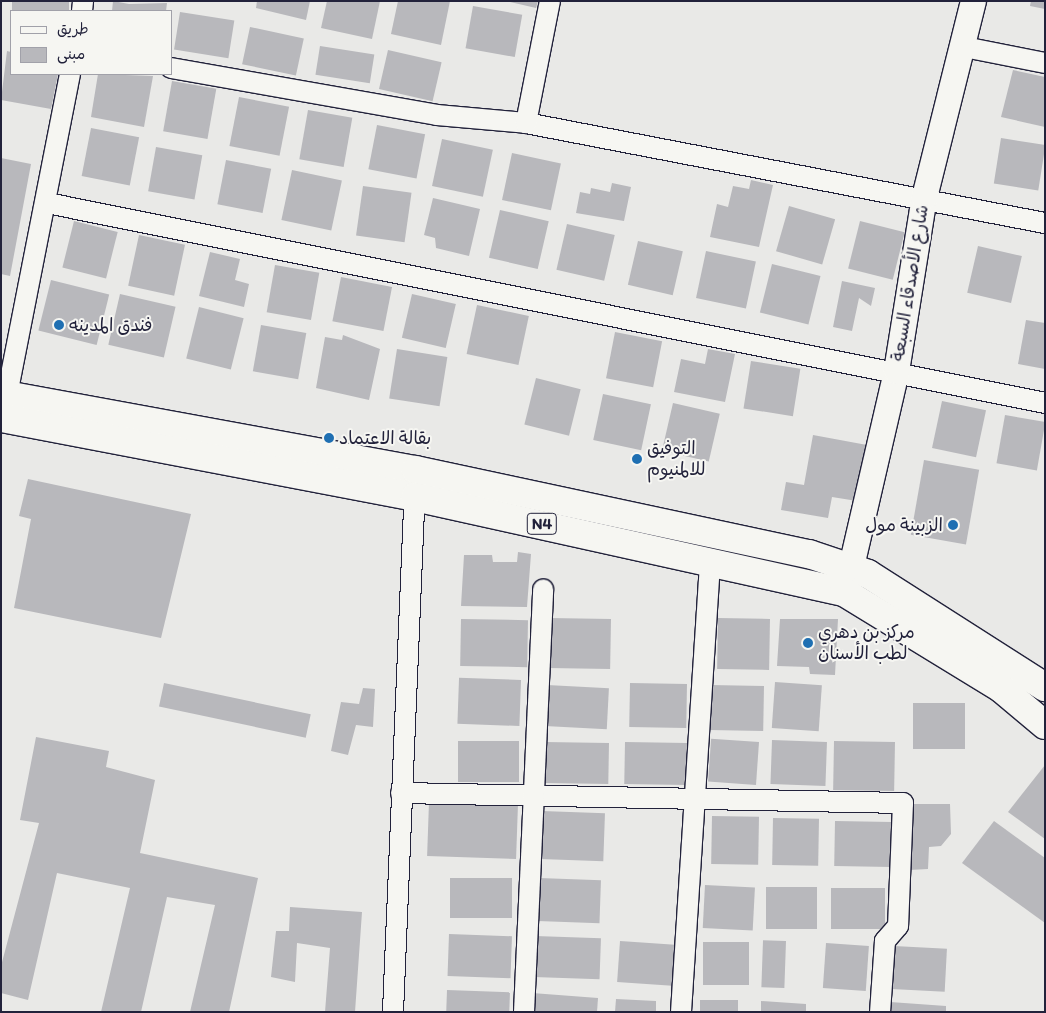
<!DOCTYPE html>
<meta charset="utf-8">
<style>
body{margin:0}
#map{position:relative;width:1046px;height:1013px;overflow:hidden;background:#e9e9e7;font-family:Itim,"Playpen Sans Arabic",sans-serif}
div>[style]{position:absolute}
[style*='--x']{left:calc(var(--x)*1px);top:calc(var(--y)*1px);width:calc(var(--w)*1px);rotate:calc(var(--a)*1deg)}
.building>*{inset:0;background:#b8b8bc;transform-origin:0 0}
.roads{filter:drop-shadow(1px 0 #22223b) drop-shadow(-1px 0 #22223b) drop-shadow(0 1px #22223b) drop-shadow(0 -1px #22223b)}
.minor>*{height:20px;margin:-10px;padding:0 10px;transform-origin:10px;border-radius:10px;background:#f6f6f2}
.tertiary>*{height:25px;margin:-12.5px;padding:0 12.5px;transform-origin:12.5px;border-radius:12.5px;background:#f6f6f2}
.trunk>*{height:28px;margin:-14px;padding:0 14px;transform-origin:14px;border-radius:14px;background:#f6f6f2}
.dots>*{width:14px;height:14px;translate:-50% -50%;box-sizing:border-box;border:2px solid #f6f6f2;border-radius:50%}
span{translate:-50% -50%;white-space:nowrap;text-align:center;line-height:1.15;-webkit-text-stroke:4px #f6f6f2;paint-order:stroke}
.shield-label span{padding:1px 4px;background:#f6f6f2;border:1px solid;border-radius:4px;-webkit-text-stroke-width:0}
.shield-label{font-size:16px;color:#22223b;font-weight:700}
.street-label{font-size:18px;color:#22223b}
.poi-label{font-size:18px;color:#22223b}
.left{translate:0 -50%;text-align:left}
.right{translate:-100% -50%;text-align:right}
.frame{position:absolute;inset:0;border:2px solid #22223b;pointer-events:none}
.legend{position:absolute;left:10px;top:10px;width:162px;height:65px;box-sizing:border-box;background:#f6f6f2;border:1px solid #a1a1a9;margin:0;padding:6px 9px;list-style:none;font-size:15px;color:#22223b}
.legend li{display:flex;align-items:center;gap:10px;height:25px}
.legend b{width:25px;border:1px solid #a1a1a9}
</style>
<div id="map">
<div class="building">
<div style="left:12px;top:1px;width:57px;height:10px"></div>
<div style="clip-path:polygon(113px 1px,129px 4px,167px 3px,166px 11px,112px 11px)"></div>
<div style="clip-path:polygon(257px 1px,310px 1px,306px 20px,256px 8px)"></div>
<div style="clip-path:polygon(327px 1px,380px 1px,372px 39px,321px 28px)"></div>
<div style="clip-path:polygon(398px 1px,450px 1px,441px 45px,391px 34px)"></div>
<div style="clip-path:polygon(506px 1px,538px 1px,536px 8px)"></div>
<div style="clip-path:polygon(1031px 1px,1045px 1px,1045px 9px,1030px 6px)"></div>
<div style="left:473px;top:6px;width:50px;height:43px;rotate:10deg"></div>
<div style="left:180px;top:12px;width:55px;height:38px;rotate:9deg"></div>
<div style="left:250px;top:27px;width:55px;height:38px;rotate:12deg"></div>
<div style="left:320px;top:46px;width:55px;height:29px;rotate:9deg"></div>
<div style="left:388px;top:50px;width:55px;height:40px;rotate:13deg"></div>
<div style="clip-path:polygon(7px 51px,11px 52px,11px 74px,58px 74px,51px 109px,1px 100px)"></div>
<div style="clip-path:polygon(1013px 70px,1045px 77px,1045px 127px,1001px 117px)"></div>
<div style="clip-path:polygon(98px 74px,153px 76px,144px 127px,91px 117px)"></div>
<div style="left:172px;top:81px;width:45px;height:51px;rotate:10deg"></div>
<div style="left:239px;top:97px;width:51px;height:50px;rotate:11deg"></div>
<div style="left:308px;top:110px;width:45px;height:50px;rotate:10deg"></div>
<div style="left:377px;top:125px;width:49px;height:45px;rotate:11deg"></div>
<div style="left:91px;top:128px;width:49px;height:49px;rotate:11deg"></div>
<div style="left:1001px;top:138px;width:45px;height:46px;rotate:9deg"></div>
<div style="left:442px;top:139px;width:52px;height:48px;rotate:12deg"></div>
<div style="left:156px;top:147px;width:47px;height:45px;rotate:10deg"></div>
<div style="left:512px;top:153px;width:50px;height:48px;rotate:12deg"></div>
<div style="clip-path:polygon(1px 158px,31px 164px,10px 276px,1px 274px)"></div>
<div style="left:226px;top:160px;width:46px;height:45px;rotate:11deg"></div>
<div style="left:292px;top:170px;width:51px;height:51px;rotate:12deg"></div>
<div style="clip-path:polygon(751px 180px,773px 185px,759px 247px,710px 237px,717px 204px,728px 207px,733px 186px,749px 189px)"></div>
<div style="clip-path:polygon(612px 183px,631px 187px,624px 221px,576px 213px,580px 192px,590px 194px,591px 188px,610px 192px)"></div>
<div style="left:363px;top:186px;width:49px;height:50px;rotate:8deg"></div>
<div style="clip-path:polygon(433px 198px,480px 209px,469px 256px,436px 248px,435px 238px,424px 235px)"></div>
<div style="left:789px;top:206px;width:48px;height:47px;rotate:16deg"></div>
<div style="left:500px;top:210px;width:50px;height:49px;rotate:13deg"></div>
<div style="left:74px;top:221px;width:45px;height:48px;rotate:14deg"></div>
<div style="left:860px;top:221px;width:46px;height:49px;rotate:14deg"></div>
<div style="left:567px;top:224px;width:49px;height:47px;rotate:13deg"></div>
<div style="left:139px;top:235px;width:47px;height:52px;rotate:12deg"></div>
<div style="left:638px;top:241px;width:46px;height:45px;rotate:13deg"></div>
<div style="left:978px;top:246px;width:45px;height:48px;rotate:13deg"></div>
<div style="left:706px;top:251px;width:51px;height:48px;rotate:12deg"></div>
<div style="clip-path:polygon(210px 252px,240px 259px,235px 280px,249px 284px,244px 307px,199px 296px)"></div>
<div style="left:772px;top:264px;width:50px;height:50px;rotate:14deg"></div>
<div style="left:275px;top:265px;width:45px;height:48px;rotate:10deg"></div>
<div style="left:341px;top:277px;width:52px;height:45px;rotate:11deg"></div>
<div style="left:51px;top:280px;width:60px;height:52px;rotate:14deg"></div>
<div style="clip-path:polygon(842px 281px,875px 288px,871px 306px,859px 298px,852px 331px,833px 327px)"></div>
<div style="left:120px;top:294px;width:57px;height:52px;rotate:13deg"></div>
<div style="left:412px;top:294px;width:45px;height:45px;rotate:13deg"></div>
<div style="left:477px;top:305px;width:53px;height:50px;rotate:12deg"></div>
<div style="left:199px;top:307px;width:46px;height:53px;rotate:14deg"></div>
<div style="clip-path:polygon(1026px 320px,1045px 323px,1045px 369px,1018px 364px)"></div>
<div style="left:261px;top:325px;width:46px;height:47px;rotate:10deg"></div>
<div style="left:615px;top:332px;width:48px;height:47px;rotate:11deg"></div>
<div style="clip-path:polygon(343px 335px,380px 349px,369px 400px,316px 388px,325px 337px,342px 340px)"></div>
<div style="left:397px;top:349px;width:51px;height:50px;rotate:9deg"></div>
<div style="clip-path:polygon(708px 349px,735px 354px,725px 402px,674px 392px,681px 359px,705px 364px)"></div>
<div style="left:751px;top:361px;width:50px;height:48px;rotate:9deg"></div>
<div style="left:536px;top:378px;width:46px;height:48px;rotate:14deg"></div>
<div style="left:603px;top:394px;width:49px;height:47px;rotate:12deg"></div>
<div style="left:942px;top:401px;width:45px;height:48px;rotate:12deg"></div>
<div style="left:673px;top:403px;width:48px;height:49px;rotate:13deg"></div>
<div style="left:1005px;top:415px;width:41px;height:49px;rotate:10deg"></div>
<div style="clip-path:polygon(813px 435px,867px 445px,857px 501px,832px 497px,828px 518px,781px 510px,786px 482px,804px 485px)"></div>
<div style="left:924px;top:460px;width:56px;height:76px;rotate:10deg"></div>
<div style="clip-path:polygon(28px 479px,191px 514px,161px 638px,14px 608px,31px 519px,19px 516px)"></div>
<div style="clip-path:polygon(518px 552px,531px 554px,527px 607px,461px 606px,464px 555px,492px 555px,493px 562px,517px 562px)"></div>
<div style="left:549px;top:618px;width:62px;height:50px;rotate:1deg"></div>
<div style="left:718px;top:618px;width:52px;height:51px;rotate:1deg"></div>
<div style="left:461px;top:619px;width:67px;height:47px;rotate:1deg"></div>
<div style="clip-path:polygon(780px 619px,838px 619px,835px 675px,810px 674px,809px 667px,777px 666px)"></div>
<div style="left:521px;top:680px;width:46px;height:62px;rotate:92deg"></div>
<div style="left:775px;top:682px;width:47px;height:46px;rotate:4deg"></div>
<div style="left:164px;top:683px;width:150px;height:24px;rotate:12deg"></div>
<div style="left:630px;top:683px;width:57px;height:44px;rotate:1deg"></div>
<div style="left:547px;top:685px;width:62px;height:41px;rotate:3deg"></div>
<div style="left:710px;top:685px;width:54px;height:45px;rotate:1deg"></div>
<div style="clip-path:polygon(363px 688px,375px 689px,373px 727px,356px 725px,348px 755px,331px 751px,341px 702px,359px 704px)"></div>
<div style="left:913px;top:703px;width:52px;height:46px"></div>
<div style="clip-path:polygon(36px 737px,109px 751px,106px 767px,155px 780px,140px 853px,258px 878px,229px 1012px,190px 1012px,215px 905px,167px 897px,141px 1012px,101px 1012px,130px 888px,57px 873px,28px 1000px,1px 993px,1px 966px,39px 823px,20px 820px)"></div>
<div style="left:772px;top:740px;width:55px;height:44px;rotate:2deg"></div>
<div style="left:458px;top:741px;width:61px;height:41px"></div>
<div style="left:834px;top:741px;width:61px;height:49px;rotate:1deg"></div>
<div style="left:545px;top:742px;width:64px;height:41px;rotate:1deg"></div>
<div style="left:625px;top:742px;width:62px;height:42px;rotate:1deg"></div>
<div style="left:759px;top:742px;width:43px;height:48px;rotate:94deg"></div>
<div style="clip-path:polygon(1045px 765px,1045px 839px,1008px 812px)"></div>
<div style="left:429px;top:802px;width:89px;height:54px;rotate:2deg"></div>
<div style="clip-path:polygon(911px 804px,950px 804px,951px 834px,941px 846px,929px 847px,928px 869px,909px 870px)"></div>
<div style="left:542px;top:811px;width:63px;height:48px;rotate:2deg"></div>
<div style="left:712px;top:816px;width:47px;height:48px;rotate:1deg"></div>
<div style="left:773px;top:818px;width:46px;height:47px;rotate:1deg"></div>
<div style="left:835px;top:821px;width:57px;height:45px;rotate:1deg"></div>
<div style="clip-path:polygon(994px 821px,1045px 858px,1045px 923px,962px 863px)"></div>
<div style="left:450px;top:878px;width:62px;height:40px"></div>
<div style="left:539px;top:878px;width:62px;height:43px;rotate:2deg"></div>
<div style="left:705px;top:885px;width:50px;height:43px;rotate:3deg"></div>
<div style="left:766px;top:887px;width:51px;height:42px"></div>
<div style="left:831px;top:888px;width:54px;height:41px"></div>
<div style="clip-path:polygon(290px 907px,362px 912px,355px 1012px,325px 1012px,330px 948px,297px 943px,295px 982px,271px 977px,276px 931px,289px 931px)"></div>
<div style="left:449px;top:934px;width:63px;height:42px;rotate:2deg"></div>
<div style="left:535px;top:936px;width:66px;height:41px;rotate:2deg"></div>
<div style="left:620px;top:941px;width:55px;height:41px;rotate:4deg"></div>
<div style="left:786px;top:941px;width:47px;height:23px;rotate:92deg"></div>
<div style="left:703px;top:942px;width:46px;height:43px"></div>
<div style="left:826px;top:943px;width:43px;height:45px;rotate:4deg"></div>
<div style="left:894px;top:946px;width:53px;height:43px;rotate:3deg"></div>
<div style="left:447px;top:990px;width:63px;height:22px;rotate:2deg"></div>
<div style="clip-path:polygon(532px 993px,598px 998px,597px 1012px,531px 1012px)"></div>
<div style="clip-path:polygon(616px 999px,656px 1001px,656px 1012px,615px 1012px)"></div>
<div style="left:700px;top:1000px;width:38px;height:12px"></div>
<div style="clip-path:polygon(761px 1001px,806px 1004px,806px 1012px,761px 1012px)"></div>
<div style="clip-path:polygon(890px 1002px,946px 1006px,946px 1012px,889px 1012px)"></div>
</div>
<div class="roads">
<div class="minor">
<div style="--x:82;--y:11;--w:10;--a:-84"></div>
<div style="--x:964;--y:47;--w:83;--a:11.2"></div>
<div style="--x:171;--y:68;--w:270;--a:10"></div>
<div style="--x:437;--y:115;--w:89;--a:5.1"></div>
<div style="--x:526;--y:123;--w:529;--a:10.91"></div>
<div style="--x:526;--y:123;--w:124;--a:-78.9"></div>
<div style="--x:47;--y:203;--w:1018;--a:11.33"></div>
<div style="--x:7;--y:395;--w:327;--a:-78.9"></div>
<div style="--x:401;--y:793;--w:502;--a:1.14"></div>
<div style="--x:903;--y:803;--w:123;--a:92.3"></div>
<div style="--x:898;--y:926;--w:20;--a:131"></div>
<div style="--x:885;--y:941;--w:71;--a:94"></div>
<div style="--x:393;--y:1012;--w:528;--a:-87.61"></div>
<div style="--x:524;--y:1012;--w:423;--a:-87.4"></div>
<div style="--x:681;--y:1012;--w:453;--a:-86.3"></div>
</div>
<div class="tertiary">
<div style="--x:851;--y:566;--w:200;--a:-77"></div>
<div style="--x:896;--y:371;--w:176;--a:-80.9"></div>
<div style="--x:924;--y:197;--w:202;--a:-76"></div>
</div>
<div class="trunk">
<div style="--x:1;--y:394;--w:422;--a:10.4"></div>
<div style="--x:416;--y:470;--w:402;--a:12.1"></div>
<div style="--x:809;--y:554;--w:62;--a:18.7"></div>
<div style="--x:868;--y:574;--w:210;--a:32.6"></div>
<div style="--x:1;--y:418;--w:421;--a:10.8"></div>
<div style="--x:415;--y:497;--w:439;--a:12.5"></div>
<div style="--x:844;--y:592;--w:185;--a:31.5"></div>
<div style="--x:1002;--y:689;--w:56;--a:39.9"></div>
</div>
</div>
<div class="dots">
<div style="left:59px;top:325px;background:#1f6fb2"></div>
<div style="left:329px;top:438px;background:#1f6fb2"></div>
<div style="left:637px;top:459px;background:#1f6fb2"></div>
<div style="left:953px;top:525px;background:#1f6fb2"></div>
<div style="left:808px;top:643px;background:#1f6fb2"></div>
</div>
<div class="shield-label">
<span style="left:542px;top:524px">N4</span>
</div>
<div class="street-label">
<span style="left:910px;top:283px;rotate:-81deg">شارع الأصدقاء السبعة</span>
</div>
<div class="poi-label">
<span class="left" style="left:69px;top:325px">فندق المدينه</span>
<span class="left" style="left:339px;top:438px">بقالة الاعتماد</span>
<span class="left" style="left:647px;top:459px">التوفيق<br>للالمنيوم</span>
<span class="right" style="left:943px;top:525px">الزبينة مول</span>
<span class="left" style="left:818px;top:643px">مركز بن دهري<br>لطب الأسنان</span>
</div>
<div class="frame"></div>
<ul class="legend">
<li><b style="height:6px;background:#f6f6f2"></b>طريق</li>
<li><b style="height:14px;background:#b8b8bc"></b>مبنى</li>
</ul>
</div>
